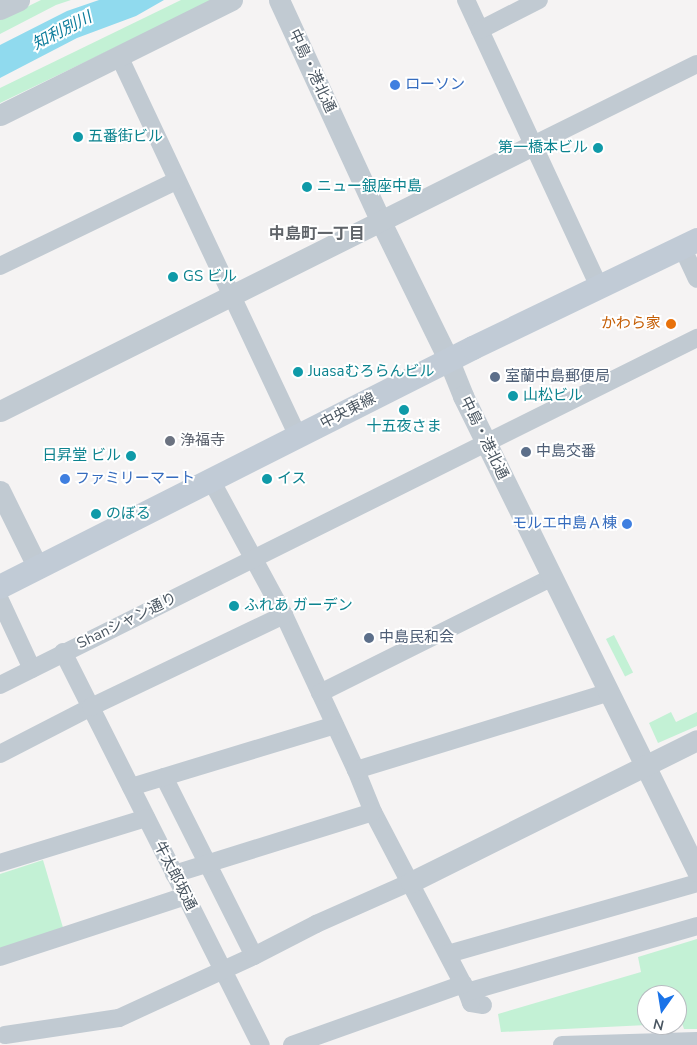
<!DOCTYPE html>
<meta charset="utf-8">
<style>
body{margin:0}
#map{position:relative;width:697px;height:1045px;overflow:hidden;background:#f5f3f3;font-family:"Nunito Sans","Noto Sans JP",sans-serif}
div>[style]{position:absolute}
[style*='--x']{left:calc(var(--x)*1px);top:calc(var(--y)*1px);width:calc(var(--w)*1px);rotate:calc(var(--a)*1deg)}
.green>*{inset:0;background:#c3f1d5;transform-origin:0 0}
.water>*{inset:0;background:#90daee}
.minor>*{height:18px;margin:-9px;padding:0 9px;transform-origin:9px;border-radius:9px;background:#c1cad2}
.tertiary>*{height:21px;margin:-10.5px;padding:0 10.5px;transform-origin:10.5px;border-radius:10.5px;background:#c1cad2}
.secondary>*{height:24px;margin:-12px;padding:0 12px;transform-origin:12px;border-radius:12px;background:#c1cbd6}
.dots>*{width:14px;height:14px;translate:-50% -50%;box-sizing:border-box;border:2px solid #fff;border-radius:50%}
span{translate:-50% -50%;white-space:nowrap;text-align:center;line-height:1.15;-webkit-text-stroke:4px #fff;paint-order:stroke}
.street-label{font-size:15px;color:#4a5661}
.shop-label{font-size:15px;color:#366cbe}
.left{translate:0 -50%;text-align:left}
.right{translate:-100% -50%;text-align:right}
.culture-label{font-size:15px;color:#0d838f}
.food-label{font-size:15px;color:#c56008}
.service-label{font-size:15px;color:#4e5e75}
.worship-label{font-size:15px;color:#5b616d}
.water-label{font-size:16px;color:#0c7c9b;font-style:italic}
.neighbourhood-label{font-size:16px;color:#5f6368;font-weight:700}
.north{position:absolute;left:637px;top:985px;width:50px;height:50px;box-sizing:border-box;background:#fff;border:1px solid #b7bbc0;border-radius:50%;rotate:193deg;font-size:14px;font-weight:700;line-height:20px;text-align:center;color:#4a5661}
.north::after{content:'';display:block;margin:auto;width:18px;height:22px;background:#1a73e8;clip-path:polygon(50% 0,100% 100%,50% 72%,0 100%)}
</style>
<div id="map">
<div class="green">
<div style="clip-path:polygon(41px 0,71px 0,56px 5px,0 34px,0 20px)"></div>
<div style="clip-path:polygon(181px 0,214px 0,0 103px,0 88px)"></div>
<div style="left:614px;top:635px;width:42px;height:9px;rotate:63deg"></div>
<div style="clip-path:polygon(671px 712px,676px 722px,697px 712px,697px 726px,658px 743px,649px 723px)"></div>
<div style="clip-path:polygon(43px 860px,64px 931px,0 950px,0 874px)"></div>
<div style="clip-path:polygon(697px 939px,697px 1029px,684px 1029px,682px 1023px,677px 1024px,677px 995px,647px 995px,647px 1025px,501px 1032px,498px 1014px,641px 972px,638px 957px)"></div>
</div>
<div class="water">
<div style="clip-path:polygon(99px 0,164px 0,136px 16px,77px 38px,0 78px,0 45px,67px 11px)"></div>
</div>
<div class="minor">
<div style="--x:466;--y:0;--w:316;--a:65.1"></div>
<div style="--x:480;--y:30;--w:66;--a:-27"></div>
<div style="--x:119;--y:56;--w:421;--a:64.8"></div>
<div style="--x:533;--y:145;--w:183;--a:-26.3"></div>
<div style="--x:682;--y:247;--w:35;--a:65"></div>
<div style="--x:0;--y:266;--w:195;--a:-25.8"></div>
<div style="--x:211;--y:480;--w:153;--a:61.6"></div>
<div style="--x:284;--y:615;--w:171;--a:65.1"></div>
<div style="--x:356;--y:770;--w:45;--a:68"></div>
<div style="--x:373;--y:812;--w:203;--a:62.4"></div>
<div style="--x:0;--y:600;--w:76;--a:65.1"></div>
<div style="--x:63;--y:652;--w:440;--a:63.3"></div>
<div style="--x:0;--y:685;--w:779;--a:-26.47"></div>
<div style="--x:320;--y:693;--w:260;--a:-26.5"></div>
<div style="--x:0;--y:754;--w:102;--a:-27.3"></div>
<div style="--x:91;--y:707;--w:214;--a:-25.5"></div>
<div style="--x:356;--y:770;--w:266;--a:-17.1"></div>
<div style="--x:164;--y:777;--w:200;--a:63.3"></div>
<div style="--x:131;--y:787;--w:213;--a:-16.9"></div>
<div style="--x:0;--y:863;--w:153;--a:-17.1"></div>
<div style="--x:174;--y:874;--w:208;--a:-17.3"></div>
<div style="--x:448;--y:954;--w:259;--a:-15.9"></div>
<div style="--x:0;--y:957;--w:195;--a:-18.2"></div>
<div style="--x:483;--y:1005;--w:12;--a:-171"></div>
<div style="--x:471;--y:1003;--w:12;--a:-110"></div>
<div style="--x:467;--y:992;--w:239;--a:-16"></div>
<div style="--x:5;--y:1035;--w:115;--a:-8.5"></div>
<div style="--x:119;--y:1018;--w:149;--a:-24.7"></div>
<div style="--x:254;--y:956;--w:70;--a:-27.3"></div>
<div style="--x:316;--y:924;--w:104;--a:-23.9"></div>
<div style="--x:292;--y:1045;--w:182;--a:-19.6"></div>
<div style="--x:562;--y:1045;--w:135;--a:-1.7"></div>
</div>
<div class="tertiary">
<div style="--x:279;--y:0;--w:244;--a:65.3"></div>
<div style="--x:381;--y:222;--w:155;--a:63.9"></div>
<div style="--x:449;--y:361;--w:38;--a:68"></div>
<div style="--x:463;--y:396;--w:530;--a:63.77"></div>
<div style="--x:0;--y:9;--w:21;--a:-25"></div>
<div style="--x:0;--y:115;--w:259;--a:-26.4"></div>
<div style="--x:0;--y:411;--w:596;--a:-26.52"></div>
<div style="--x:0;--y:491;--w:86;--a:63.7"></div>
<div style="--x:411;--y:882;--w:319;--a:-26.4"></div>
</div>
<div class="secondary">
<div style="--x:0;--y:587;--w:530;--a:-26.81"></div>
<div style="--x:473;--y:348;--w:249;--a:-25.7"></div>
</div>
<div class="dots">
<div style="left:395px;top:85px;background:#3f7fe0"></div>
<div style="left:78px;top:137px;background:#0f9aa8"></div>
<div style="left:598px;top:148px;background:#0f9aa8"></div>
<div style="left:307px;top:187px;background:#0f9aa8"></div>
<div style="left:173px;top:277px;background:#0f9aa8"></div>
<div style="left:671px;top:324px;background:#e8710a"></div>
<div style="left:298px;top:372px;background:#0f9aa8"></div>
<div style="left:495px;top:377px;background:#5c6f8a"></div>
<div style="left:513px;top:396px;background:#0f9aa8"></div>
<div style="left:404px;top:410px;background:#0f9aa8"></div>
<div style="left:170px;top:441px;background:#6b7280"></div>
<div style="left:526px;top:452px;background:#5c6f8a"></div>
<div style="left:131px;top:456px;background:#0f9aa8"></div>
<div style="left:65px;top:479px;background:#3f7fe0"></div>
<div style="left:267px;top:479px;background:#0f9aa8"></div>
<div style="left:96px;top:514px;background:#0f9aa8"></div>
<div style="left:627px;top:524px;background:#3f7fe0"></div>
<div style="left:234px;top:606px;background:#0f9aa8"></div>
<div style="left:369px;top:638px;background:#5c6f8a"></div>
</div>
<div class="street-label">
<span style="left:312px;top:71px;rotate:65deg">中島・港北通</span>
<span style="left:348px;top:411px;rotate:-27deg">中央東線</span>
<span style="left:484px;top:438px;rotate:64deg">中島・港北通</span>
<span style="left:127px;top:621px;rotate:-26deg">Shanシャン通り</span>
<span style="left:175px;top:876px;rotate:63deg">牛太郎坂通</span>
</div>
<div class="shop-label">
<span class="left" style="left:405px;top:85px">ローソン</span>
<span class="left" style="left:75px;top:479px">ファミリーマート</span>
<span class="right" style="left:617px;top:524px">モルエ中島Ａ棟</span>
</div>
<div class="culture-label">
<span class="left" style="left:88px;top:137px">五番街ビル</span>
<span class="right" style="left:588px;top:148px">第一橋本ビル</span>
<span class="left" style="left:317px;top:187px">ニュー銀座中島</span>
<span class="left" style="left:183px;top:277px">GS ビル</span>
<span class="left" style="left:308px;top:372px">Juasaむろらんビル</span>
<span class="left" style="left:523px;top:396px">山松ビル</span>
<span style="left:404px;top:427px">十五夜さま</span>
<span class="right" style="left:121px;top:456px">日昇堂 ビル</span>
<span class="left" style="left:277px;top:479px">イス</span>
<span class="left" style="left:106px;top:514px">のぼる</span>
<span class="left" style="left:244px;top:606px">ふれあ ガーデン</span>
</div>
<div class="food-label">
<span class="right" style="left:661px;top:324px">かわら家</span>
</div>
<div class="service-label">
<span class="left" style="left:505px;top:377px">室蘭中島郵便局</span>
<span class="left" style="left:536px;top:452px">中島交番</span>
<span class="left" style="left:379px;top:638px">中島民和会</span>
</div>
<div class="worship-label">
<span class="left" style="left:180px;top:441px">浄福寺</span>
</div>
<div class="water-label">
<span style="left:62px;top:31px;rotate:-27deg">知利別川</span>
</div>
<div class="neighbourhood-label">
<span style="left:317px;top:234px">中島町一丁目</span>
</div>
<div class="north">N</div>
</div>
